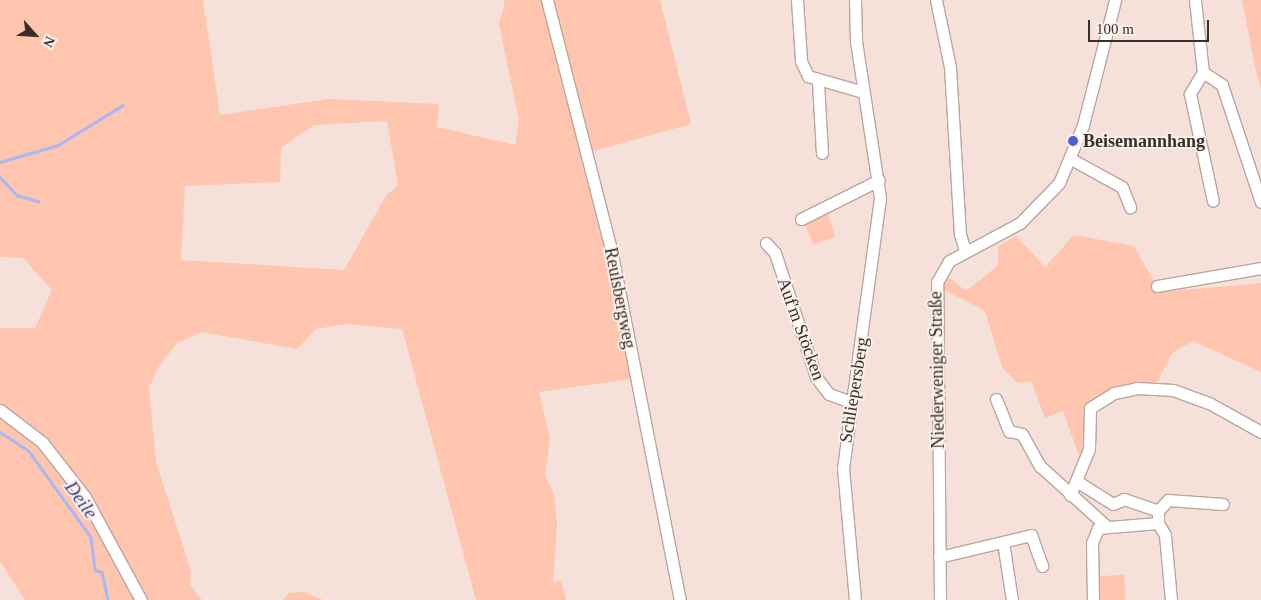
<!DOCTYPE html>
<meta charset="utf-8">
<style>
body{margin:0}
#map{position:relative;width:1261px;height:600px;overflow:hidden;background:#f5e1d9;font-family:"Times New Roman",serif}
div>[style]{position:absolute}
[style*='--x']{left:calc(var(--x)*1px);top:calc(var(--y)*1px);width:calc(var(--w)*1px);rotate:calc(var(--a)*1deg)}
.green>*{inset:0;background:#ffc5ae}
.stream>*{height:2.5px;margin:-1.25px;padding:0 1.25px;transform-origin:1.25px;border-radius:1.25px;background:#a7b8f4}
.roads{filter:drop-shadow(1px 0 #b9a69e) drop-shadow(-1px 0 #b9a69e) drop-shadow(0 1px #b9a69e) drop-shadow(0 -1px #b9a69e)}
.minor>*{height:11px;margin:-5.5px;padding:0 5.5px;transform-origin:5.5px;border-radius:5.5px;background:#fff}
.dots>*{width:14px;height:14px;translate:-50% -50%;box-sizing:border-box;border:2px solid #fcf0eb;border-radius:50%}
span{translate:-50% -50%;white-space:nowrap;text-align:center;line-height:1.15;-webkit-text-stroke:4px #fcf0eb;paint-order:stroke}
.poi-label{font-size:18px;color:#372f2c;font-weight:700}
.left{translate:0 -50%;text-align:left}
.street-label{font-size:18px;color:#372f2c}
.water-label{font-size:19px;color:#323e85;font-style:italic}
.north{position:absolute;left:10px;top:10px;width:50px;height:50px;-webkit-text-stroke:4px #fcf0eb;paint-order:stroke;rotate:116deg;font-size:14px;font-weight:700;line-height:20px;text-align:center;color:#372f2c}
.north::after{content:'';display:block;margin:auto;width:18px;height:22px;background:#372f2c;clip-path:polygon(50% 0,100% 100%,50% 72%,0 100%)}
.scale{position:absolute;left:1088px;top:20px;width:121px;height:22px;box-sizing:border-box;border:2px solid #372f2c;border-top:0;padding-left:6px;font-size:15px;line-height:18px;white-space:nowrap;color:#372f2c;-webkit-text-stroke:4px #fcf0eb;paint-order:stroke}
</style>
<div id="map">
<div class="green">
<div style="clip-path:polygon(evenodd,0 0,203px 0,220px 115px,328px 99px,439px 104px,437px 127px,515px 145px,519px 120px,499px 24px,505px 0,545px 0,601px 229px,630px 379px,539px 392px,550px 440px,545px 475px,554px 495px,557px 523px,553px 583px,561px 580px,566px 600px,476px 600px,402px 329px,346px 324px,316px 329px,297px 349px,202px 332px,176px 344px,158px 368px,149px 388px,156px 462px,191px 571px,190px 585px,202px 600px,25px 600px,0 561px,0 328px,35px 328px,52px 290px,23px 258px,0 257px,0 0,387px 121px,398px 186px,387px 194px,344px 270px,181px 260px,185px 186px,280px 182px,281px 148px,314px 125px,387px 121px)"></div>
<div style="clip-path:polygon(550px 0,660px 0,691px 124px,591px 152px)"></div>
<div style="clip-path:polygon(1242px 0,1261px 0,1261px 90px,1254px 62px)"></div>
<div style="clip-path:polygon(827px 211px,835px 237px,813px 244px,804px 222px)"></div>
<div style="clip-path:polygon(1074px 235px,1134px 246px,1160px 292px,1261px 283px,1261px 372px,1193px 341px,1172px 353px,1156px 385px,1114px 390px,1093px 400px,1082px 464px,1063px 411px,1045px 418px,1031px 381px,1017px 383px,1002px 367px,985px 311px,942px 289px,948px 277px,965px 290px,973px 286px,998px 265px,998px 246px,1016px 236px,1045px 267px)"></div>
<div style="clip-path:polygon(1124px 575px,1126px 600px,1098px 600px,1099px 576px)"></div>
<div style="clip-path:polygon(304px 592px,323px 600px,283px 600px,289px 593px)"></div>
</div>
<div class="stream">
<div style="--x:0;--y:162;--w:60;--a:-16.3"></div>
<div style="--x:58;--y:145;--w:76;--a:-31.6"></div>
<div style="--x:0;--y:177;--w:25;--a:47"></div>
<div style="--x:17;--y:195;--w:22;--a:16"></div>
<div style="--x:0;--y:432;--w:33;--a:33"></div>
<div style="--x:28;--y:450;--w:107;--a:54.1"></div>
<div style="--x:91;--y:537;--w:33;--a:83"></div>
<div style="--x:95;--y:570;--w:7;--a:16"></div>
<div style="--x:102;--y:572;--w:29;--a:78"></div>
</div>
<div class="roads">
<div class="minor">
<div style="--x:547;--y:0;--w:257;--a:75.6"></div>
<div style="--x:611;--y:249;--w:358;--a:78.9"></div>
<div style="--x:797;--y:0;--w:61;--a:86.2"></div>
<div style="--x:801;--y:61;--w:17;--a:65"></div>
<div style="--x:808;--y:76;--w:57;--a:16.2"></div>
<div style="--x:855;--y:0;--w:41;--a:88.6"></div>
<div style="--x:856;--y:41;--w:159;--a:81.3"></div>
<div style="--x:880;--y:198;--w:273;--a:97.8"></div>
<div style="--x:843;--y:468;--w:133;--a:84.8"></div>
<div style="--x:936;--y:0;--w:68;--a:78.2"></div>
<div style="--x:950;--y:67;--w:167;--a:86.6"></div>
<div style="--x:960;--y:234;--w:17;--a:73"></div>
<div style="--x:1195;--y:0;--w:72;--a:83.7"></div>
<div style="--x:1203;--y:72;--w:23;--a:34"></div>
<div style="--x:1222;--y:85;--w:123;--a:71.6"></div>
<div style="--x:1203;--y:72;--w:26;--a:121"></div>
<div style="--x:1190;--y:94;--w:109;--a:77.9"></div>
<div style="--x:818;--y:82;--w:71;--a:86.8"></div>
<div style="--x:1071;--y:159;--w:58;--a:28.8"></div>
<div style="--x:1122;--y:187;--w:22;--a:68"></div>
<div style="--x:801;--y:219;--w:87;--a:-26.6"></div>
<div style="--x:766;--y:243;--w:13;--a:48"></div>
<div style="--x:775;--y:253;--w:131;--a:71.7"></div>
<div style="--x:816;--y:377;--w:21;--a:53"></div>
<div style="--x:829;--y:394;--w:23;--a:20"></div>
<div style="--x:1157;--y:286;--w:106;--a:-9.8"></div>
<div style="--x:996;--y:399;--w:35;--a:68"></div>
<div style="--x:1009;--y:431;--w:13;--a:13"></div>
<div style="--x:1022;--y:434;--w:37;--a:61"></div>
<div style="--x:1040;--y:466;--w:88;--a:42.2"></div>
<div style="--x:0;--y:410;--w:53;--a:37.3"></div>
<div style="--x:42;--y:442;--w:70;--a:52"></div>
<div style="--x:85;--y:497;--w:117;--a:61.5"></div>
<div style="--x:1078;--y:482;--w:41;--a:32.2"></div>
<div style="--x:1113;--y:504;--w:12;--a:-24"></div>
<div style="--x:1124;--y:499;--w:36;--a:19"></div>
<div style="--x:1070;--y:495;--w:50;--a:-67.6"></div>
<div style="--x:1089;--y:449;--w:41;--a:-88.6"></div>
<div style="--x:1090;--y:408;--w:28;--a:-32"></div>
<div style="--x:1114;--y:393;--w:24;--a:-12"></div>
<div style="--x:1137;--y:388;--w:36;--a:3"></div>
<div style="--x:1173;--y:390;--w:38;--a:20"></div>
<div style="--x:1209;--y:403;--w:60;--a:29.1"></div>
<div style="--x:1158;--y:523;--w:14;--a:60"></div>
<div style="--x:1165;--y:535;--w:65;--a:84.7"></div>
<div style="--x:1003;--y:542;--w:59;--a:81.2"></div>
<div style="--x:939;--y:557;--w:95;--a:-13.4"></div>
<div style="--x:1031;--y:535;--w:33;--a:70"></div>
<div style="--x:940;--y:600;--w:318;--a:-90.5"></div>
<div style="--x:937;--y:282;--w:24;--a:-60"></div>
<div style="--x:949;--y:261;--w:81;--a:-28.2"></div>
<div style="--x:1020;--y:223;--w:56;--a:-45.7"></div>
<div style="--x:1059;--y:183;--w:63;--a:-67.5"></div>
<div style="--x:1083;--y:125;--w:129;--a:-75.6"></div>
<div style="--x:1093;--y:600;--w:57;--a:-91"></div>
<div style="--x:1092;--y:543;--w:16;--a:-68"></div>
<div style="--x:1098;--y:528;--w:60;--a:-4.8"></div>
<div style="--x:1158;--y:523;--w:12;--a:-90"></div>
<div style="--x:1158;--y:511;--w:15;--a:-48"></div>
<div style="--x:1168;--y:500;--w:55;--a:4.2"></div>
</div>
</div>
<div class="dots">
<div style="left:1073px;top:141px;background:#4d5fd4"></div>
</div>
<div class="poi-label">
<span class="left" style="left:1083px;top:141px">Beisemannhang</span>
</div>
<div class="street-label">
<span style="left:620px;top:298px;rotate:79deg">Reulsbergweg</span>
<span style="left:801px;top:329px;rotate:70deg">Auf'm Stöcken</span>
<span style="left:937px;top:370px;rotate:-91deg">Niederweniger Straße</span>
<span style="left:854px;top:390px;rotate:-81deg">Schliepersberg</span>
</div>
<div class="water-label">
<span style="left:81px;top:500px;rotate:54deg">Deile</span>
</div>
<div class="north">N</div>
<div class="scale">100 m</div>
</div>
